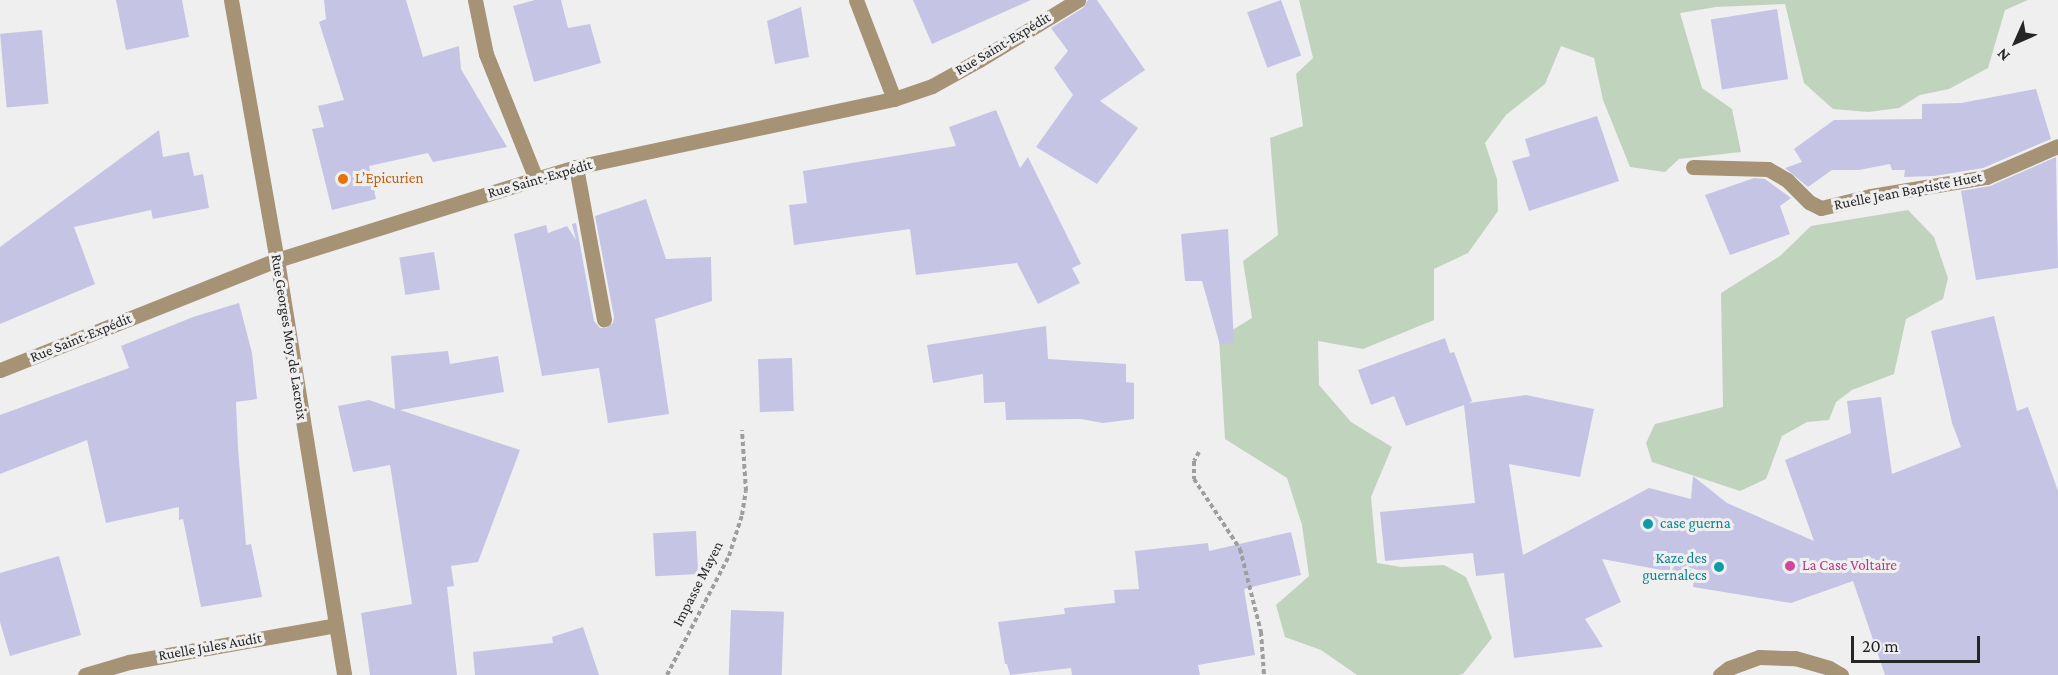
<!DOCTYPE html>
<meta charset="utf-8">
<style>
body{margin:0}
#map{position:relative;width:2058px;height:675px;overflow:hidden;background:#efeff0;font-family:"Crimson Pro",serif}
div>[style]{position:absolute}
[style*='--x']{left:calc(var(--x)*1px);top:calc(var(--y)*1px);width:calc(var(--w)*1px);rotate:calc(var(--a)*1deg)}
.green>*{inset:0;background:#c0d4bd}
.building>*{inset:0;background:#c6c4e4;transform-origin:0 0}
.path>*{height:4px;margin-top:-2px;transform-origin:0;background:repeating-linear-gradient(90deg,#9e9e9f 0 4.5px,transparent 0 7.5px)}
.lane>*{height:15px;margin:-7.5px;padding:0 7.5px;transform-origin:7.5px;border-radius:7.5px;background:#a69275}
.street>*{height:15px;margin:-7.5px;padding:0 7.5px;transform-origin:7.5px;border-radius:7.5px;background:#a69275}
.dots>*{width:16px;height:16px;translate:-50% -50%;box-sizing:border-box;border:3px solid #efeff0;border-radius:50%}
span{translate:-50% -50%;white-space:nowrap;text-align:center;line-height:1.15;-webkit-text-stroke:6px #efeff0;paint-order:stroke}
.street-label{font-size:15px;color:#262626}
.food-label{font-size:15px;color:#c56008}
.left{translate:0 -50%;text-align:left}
.culture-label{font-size:15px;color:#0d838f}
.right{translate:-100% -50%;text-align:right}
.hotel-label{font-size:15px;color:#b23c85}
.north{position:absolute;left:1986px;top:12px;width:60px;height:60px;-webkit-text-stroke:4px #efeff0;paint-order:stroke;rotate:225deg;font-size:16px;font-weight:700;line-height:24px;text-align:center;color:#262626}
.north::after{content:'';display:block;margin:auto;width:21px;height:27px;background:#262626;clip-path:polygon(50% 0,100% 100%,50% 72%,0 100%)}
.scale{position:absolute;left:1851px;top:636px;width:129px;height:27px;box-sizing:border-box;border:3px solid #262626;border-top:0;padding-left:8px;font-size:18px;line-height:21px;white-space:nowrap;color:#262626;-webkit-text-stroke:4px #efeff0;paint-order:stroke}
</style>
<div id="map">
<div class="green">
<div style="clip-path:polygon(1299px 0,2028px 0,2005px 10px,1988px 68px,1949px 89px,1920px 95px,1899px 108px,1868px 112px,1833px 109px,1804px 83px,1785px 4px,1716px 7px,1680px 13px,1702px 88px,1732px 109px,1741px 152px,1679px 159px,1665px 172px,1630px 167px,1603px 100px,1594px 58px,1561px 46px,1545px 84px,1506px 115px,1485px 143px,1497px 179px,1498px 211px,1468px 253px,1434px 269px,1434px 320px,1363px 349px,1318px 341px,1319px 385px,1351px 422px,1392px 447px,1371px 497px,1377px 563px,1401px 567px,1444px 565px,1466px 577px,1492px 638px,1463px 674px,1459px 675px,1357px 675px,1321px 650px,1285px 637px,1276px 605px,1309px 576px,1302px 525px,1287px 478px,1225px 439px,1219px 338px,1252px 318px,1243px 261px,1278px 235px,1270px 138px,1303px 126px,1296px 74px,1313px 58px)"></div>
<div style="clip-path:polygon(1908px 210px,1934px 237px,1948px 278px,1943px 299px,1906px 319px,1894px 374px,1852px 390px,1836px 402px,1829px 420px,1807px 422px,1782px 436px,1766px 479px,1740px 491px,1652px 462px,1646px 443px,1655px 424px,1723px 407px,1721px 293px,1780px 256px,1811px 226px)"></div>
</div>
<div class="building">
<div style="clip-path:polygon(116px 0,182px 0,189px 37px,126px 50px)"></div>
<div style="clip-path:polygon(324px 0,406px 0,423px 57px,459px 46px,461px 69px,507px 147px,433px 162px,428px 153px,369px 166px,376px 199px,332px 210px,312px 129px,324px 127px,318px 106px,344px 100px,319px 22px,326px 19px)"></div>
<div style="clip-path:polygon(535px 0,561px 0,568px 28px,590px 24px,601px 63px,534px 82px,513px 6px)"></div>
<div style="clip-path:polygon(913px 0,1031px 0,932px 44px)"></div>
<div style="clip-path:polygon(1088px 0,1097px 0,1145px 70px,1100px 101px,1138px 128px,1097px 184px,1036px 147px,1073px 95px,1054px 68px,1068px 51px,1051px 28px,1083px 8px)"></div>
<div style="left:1281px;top:0;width:59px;height:36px;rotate:70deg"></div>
<div style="clip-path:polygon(801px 7px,809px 57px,775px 64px,767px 21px)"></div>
<div style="left:1777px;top:9px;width:71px;height:67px;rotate:81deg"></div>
<div style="left:42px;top:30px;width:74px;height:42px;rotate:85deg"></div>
<div style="clip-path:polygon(2036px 89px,2051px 139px,1983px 168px,1934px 176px,1904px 177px,1905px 170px,1892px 170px,1890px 164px,1859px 170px,1832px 170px,1808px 187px,1785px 168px,1802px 162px,1794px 149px,1834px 120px,1922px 119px,1922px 104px,1961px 103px)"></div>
<div style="clip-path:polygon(996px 110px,1020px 168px,1028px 157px,1081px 264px,1072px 268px,1080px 283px,1038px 304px,1017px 263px,916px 275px,910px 229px,794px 245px,789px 205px,807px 203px,803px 171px,956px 146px,949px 127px)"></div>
<div style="clip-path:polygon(1597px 116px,1619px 181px,1529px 211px,1512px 161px,1530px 156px,1525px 139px)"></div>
<div style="clip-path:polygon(159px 130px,163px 157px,189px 152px,194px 176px,203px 174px,209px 208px,153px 219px,151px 210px,74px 227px,95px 284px,0 324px,0 247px)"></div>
<div style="clip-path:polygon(2056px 157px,2058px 268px,1976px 280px,1961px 191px,1990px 186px)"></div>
<div style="clip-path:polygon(1754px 178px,1765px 179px,1791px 198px,1780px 206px,1790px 234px,1730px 255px,1705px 195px)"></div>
<div style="clip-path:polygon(646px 199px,666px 259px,711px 257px,712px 301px,655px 319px,669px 414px,608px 423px,599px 368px,542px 376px,514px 234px,546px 225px,548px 233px,567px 226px,576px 240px,572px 224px,576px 223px,594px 321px,600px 328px,606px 328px,613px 323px,614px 317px,595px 216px)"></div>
<div style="clip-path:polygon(1228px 229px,1234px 342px,1220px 345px,1202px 281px,1185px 281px,1181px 234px)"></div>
<div style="left:434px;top:252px;width:38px;height:35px;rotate:81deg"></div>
<div style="clip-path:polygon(239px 303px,252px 353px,257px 399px,236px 402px,238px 448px,246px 545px,251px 544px,262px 597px,201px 607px,183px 519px,179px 520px,179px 507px,106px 523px,87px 440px,0 474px,0 415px,129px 368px,121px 346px,193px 317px)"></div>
<div style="clip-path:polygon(1994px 316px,2017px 411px,2028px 407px,2058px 491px,2058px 675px,1885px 675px,1853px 581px,1791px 603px,1693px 587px,1694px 576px,1602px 559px,1621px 602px,1585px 619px,1603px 647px,1514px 658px,1504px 573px,1476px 576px,1473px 553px,1385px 561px,1380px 512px,1475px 503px,1464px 405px,1406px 426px,1394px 396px,1371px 405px,1358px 370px,1445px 338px,1450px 353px,1454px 352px,1472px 401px,1469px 403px,1526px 395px,1594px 409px,1580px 477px,1509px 464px,1523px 555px,1649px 488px,1691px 499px,1693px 476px,1727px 503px,1814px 541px,1785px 460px,1851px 433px,1847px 401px,1881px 397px,1892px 474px,1961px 447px,1952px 423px,1931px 331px)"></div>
<div style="clip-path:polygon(1046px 326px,1048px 359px,1126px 364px,1126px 382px,1134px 383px,1134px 419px,1103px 423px,1081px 419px,1006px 420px,1005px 402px,984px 403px,983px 374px,933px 383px,927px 345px)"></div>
<div style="clip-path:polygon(448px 351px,450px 364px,498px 356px,504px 392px,400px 410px,520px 450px,478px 562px,451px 566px,454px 586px,447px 587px,457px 675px,370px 675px,361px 613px,412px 604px,390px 465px,353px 472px,338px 406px,369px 400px,395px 409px,391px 356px)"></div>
<div style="left:792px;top:358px;width:53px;height:34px;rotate:88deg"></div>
<div style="left:696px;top:531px;width:43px;height:43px;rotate:87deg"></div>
<div style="clip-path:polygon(1291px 532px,1301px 575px,1244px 589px,1255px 655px,1198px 665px,1200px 675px,1072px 675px,1071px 668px,1010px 675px,1007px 664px,1005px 664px,998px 622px,1065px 614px,1064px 608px,1115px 603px,1114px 590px,1139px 589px,1135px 551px,1208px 543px,1209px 551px)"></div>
<div style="clip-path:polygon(59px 556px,81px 635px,10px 656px,0 622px,0 573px)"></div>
<div style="left:731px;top:610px;width:53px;height:65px;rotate:2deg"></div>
<div style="clip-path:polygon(583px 627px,599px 675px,475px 675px,473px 652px,553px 643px,552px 637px)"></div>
</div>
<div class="path">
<div style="--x:1199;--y:452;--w:10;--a:119"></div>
<div style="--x:1194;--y:461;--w:18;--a:90"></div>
<div style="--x:1194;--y:479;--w:84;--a:56.7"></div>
<div style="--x:1240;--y:549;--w:86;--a:75.8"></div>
<div style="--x:1261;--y:632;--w:43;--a:86"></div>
<div style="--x:667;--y:675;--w:134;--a:-62.5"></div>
<div style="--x:729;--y:556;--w:43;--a:-72.4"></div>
<div style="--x:742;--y:515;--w:24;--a:-81"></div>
<div style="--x:746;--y:491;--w:61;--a:-93.8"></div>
</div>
<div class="lane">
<div style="--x:475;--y:0;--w:55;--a:78.5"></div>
<div style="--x:486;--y:54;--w:135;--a:68.2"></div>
<div style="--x:576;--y:167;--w:155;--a:79.6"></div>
</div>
<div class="street">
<div style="--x:231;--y:0;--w:264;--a:80"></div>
<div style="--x:277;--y:260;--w:420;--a:80.8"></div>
<div style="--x:856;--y:0;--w:106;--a:69"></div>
<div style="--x:1693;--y:167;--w:75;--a:1.5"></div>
<div style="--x:1768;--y:169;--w:22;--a:30"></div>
<div style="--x:1787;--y:180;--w:31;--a:45"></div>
<div style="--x:1809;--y:202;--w:13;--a:27"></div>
<div style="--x:1821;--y:208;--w:51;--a:-13.5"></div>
<div style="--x:1871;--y:196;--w:117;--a:-9.4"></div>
<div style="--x:1986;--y:177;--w:78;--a:-23.3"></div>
<div style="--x:0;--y:370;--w:298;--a:-21.7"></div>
<div style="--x:277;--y:260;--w:271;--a:-17.4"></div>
<div style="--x:536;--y:179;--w:42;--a:-16.7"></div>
<div style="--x:576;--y:167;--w:325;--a:-12.1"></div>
<div style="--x:894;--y:99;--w:40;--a:-18.9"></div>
<div style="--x:932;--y:86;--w:54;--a:-29"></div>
<div style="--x:979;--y:60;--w:116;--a:-31.2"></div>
<div style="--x:85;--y:675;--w:46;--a:-16.5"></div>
<div style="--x:129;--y:662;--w:210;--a:-10.1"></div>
<div style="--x:1720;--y:675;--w:11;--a:-38"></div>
<div style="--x:1729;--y:668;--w:32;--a:-20"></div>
<div style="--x:1759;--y:657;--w:36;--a:2"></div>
<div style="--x:1795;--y:658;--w:35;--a:16"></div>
<div style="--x:1829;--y:668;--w:14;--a:30"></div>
</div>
<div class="dots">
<div style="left:343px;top:179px;background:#e8710a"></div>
<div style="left:1648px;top:524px;background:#0f9aa8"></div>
<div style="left:1790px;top:566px;background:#d1479c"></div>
<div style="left:1719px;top:567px;background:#0f9aa8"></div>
</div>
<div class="street-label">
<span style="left:1003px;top:44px;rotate:-31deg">Rue Saint-Expédit</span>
<span style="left:540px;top:179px;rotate:-16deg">Rue Saint-Expédit</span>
<span style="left:1908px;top:191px;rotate:-11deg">Ruelle Jean Baptiste Huet</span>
<span style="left:289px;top:337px;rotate:81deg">Rue Georges Moy de Lacroix</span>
<span style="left:81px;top:338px;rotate:-22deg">Rue Saint-Expédit</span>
<span style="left:698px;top:584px;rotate:-63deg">Impasse Mayen</span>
<span style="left:210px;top:647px;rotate:-10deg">Ruelle Jules Audit</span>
</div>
<div class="food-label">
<span class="left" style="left:355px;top:179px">L’Epicurien</span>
</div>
<div class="culture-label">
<span class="left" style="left:1660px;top:524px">case guerna</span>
<span class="right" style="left:1707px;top:567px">Kaze des<br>guernalecs</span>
</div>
<div class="hotel-label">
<span class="left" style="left:1802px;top:566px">La Case Voltaire</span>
</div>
<div class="north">N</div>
<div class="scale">20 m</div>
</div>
